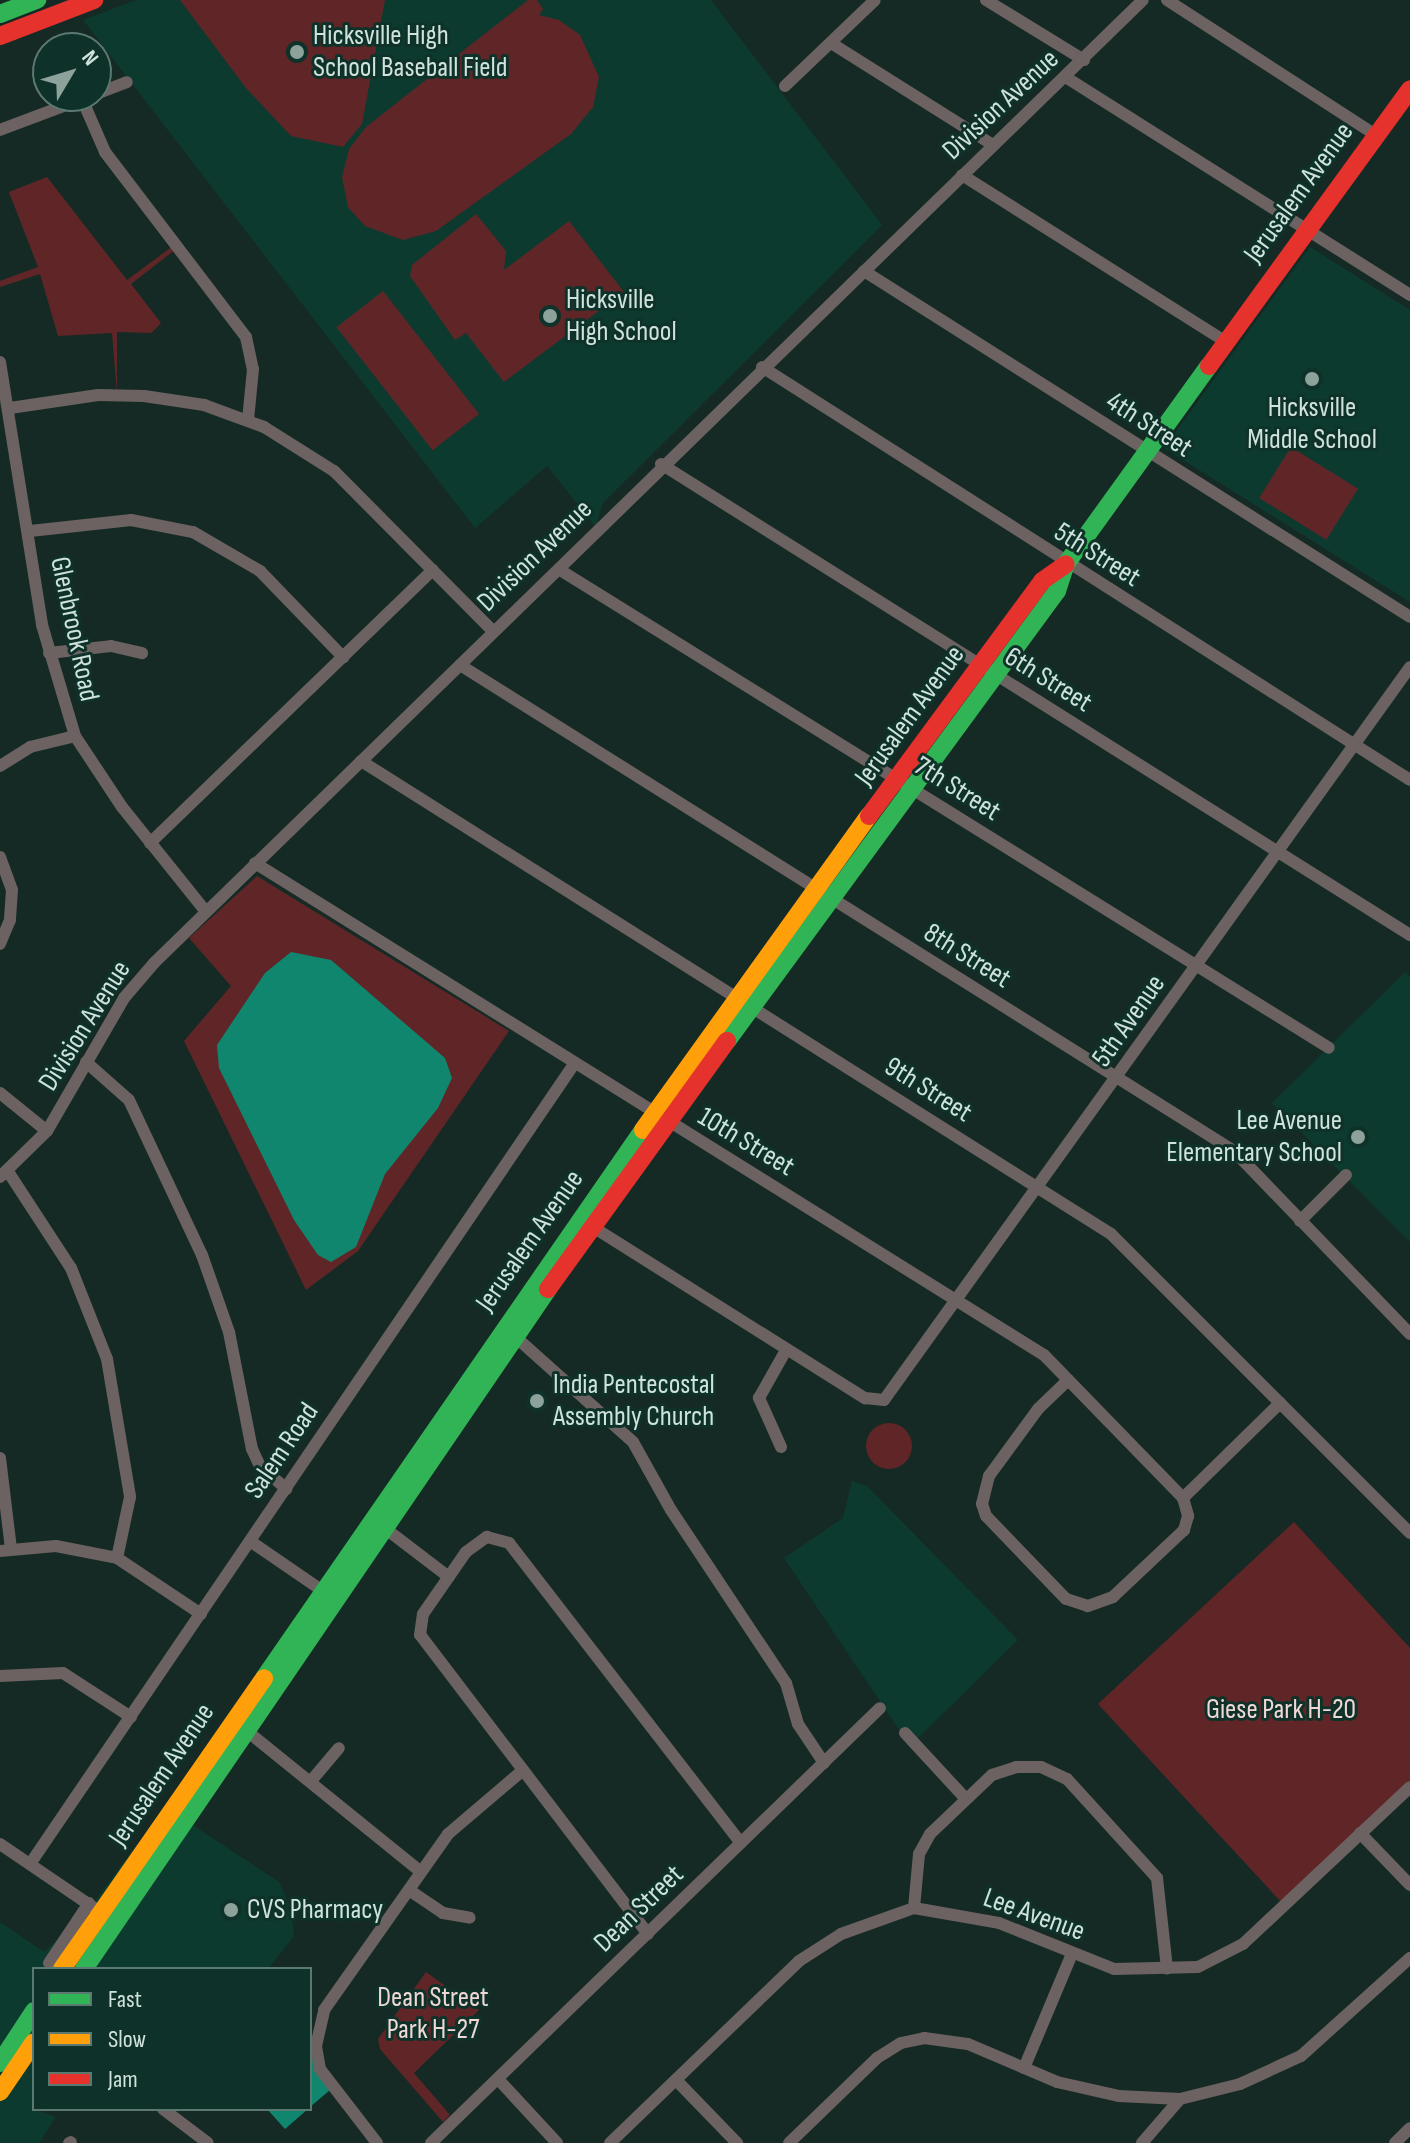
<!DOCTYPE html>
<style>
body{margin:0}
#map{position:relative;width:1410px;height:2143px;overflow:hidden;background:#162a25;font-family:"Sofia Sans Condensed",sans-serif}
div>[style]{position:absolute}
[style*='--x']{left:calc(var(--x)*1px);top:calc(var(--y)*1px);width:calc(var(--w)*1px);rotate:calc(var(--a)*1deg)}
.built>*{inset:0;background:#0d3a2f}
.green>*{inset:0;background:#602627;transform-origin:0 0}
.round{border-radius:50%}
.water>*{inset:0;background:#10866e}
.street>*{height:12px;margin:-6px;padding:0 6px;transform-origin:6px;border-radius:6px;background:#6b6261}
.fast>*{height:18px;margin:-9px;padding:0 9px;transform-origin:9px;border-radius:9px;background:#30b455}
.slow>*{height:18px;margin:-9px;padding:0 9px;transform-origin:9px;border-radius:9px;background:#ff9f0a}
.jam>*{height:18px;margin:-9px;padding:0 9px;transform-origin:9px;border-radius:9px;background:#e5322d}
.dots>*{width:22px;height:22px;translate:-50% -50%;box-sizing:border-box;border:4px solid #0e3229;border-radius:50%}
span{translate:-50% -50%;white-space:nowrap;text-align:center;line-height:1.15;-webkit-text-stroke:6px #0e3229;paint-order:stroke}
.poi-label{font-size:28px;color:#cfe2dc}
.left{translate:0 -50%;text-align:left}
.right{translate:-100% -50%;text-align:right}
.street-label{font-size:28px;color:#cfe2dc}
.park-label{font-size:28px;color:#f0d8d6}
.legend{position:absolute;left:32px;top:1967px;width:280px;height:144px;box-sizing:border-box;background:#0e3229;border:2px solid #5b7871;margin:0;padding:10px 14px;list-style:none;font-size:24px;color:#cfe2dc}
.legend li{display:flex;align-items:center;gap:16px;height:40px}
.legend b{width:40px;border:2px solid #5b7871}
.north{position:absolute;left:32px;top:32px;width:80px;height:80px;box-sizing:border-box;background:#0e3229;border:2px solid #5b7871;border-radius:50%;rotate:52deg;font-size:22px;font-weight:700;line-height:32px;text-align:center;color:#cfe2dc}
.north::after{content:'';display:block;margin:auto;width:28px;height:36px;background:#8ea29c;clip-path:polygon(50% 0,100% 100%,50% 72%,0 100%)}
</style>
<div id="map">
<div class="built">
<div style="clip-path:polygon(136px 0,711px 0,882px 225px,602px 504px,596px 527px,547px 466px,475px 528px,83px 20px)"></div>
<div style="clip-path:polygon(1310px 247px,1410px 310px,1410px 602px,1164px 448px)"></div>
<div style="clip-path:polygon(1405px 972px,1410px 977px,1410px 1242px,1272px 1103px)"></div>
<div style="clip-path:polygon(852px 1481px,867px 1486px,1018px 1640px,910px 1746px,784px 1558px,843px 1518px)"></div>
<div style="clip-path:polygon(165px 1807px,279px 1882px,291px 1909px,294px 1936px,268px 1969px,34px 1969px,34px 2109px,56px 2117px,39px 2143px,0 2143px,0 1922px,44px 1952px,88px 1910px)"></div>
</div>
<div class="green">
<div style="clip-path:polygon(180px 0,385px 0,362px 124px,343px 147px,291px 136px,246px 88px)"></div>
<div style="clip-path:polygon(528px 0,537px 0,543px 9px,539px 15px,559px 20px,580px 35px,599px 77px,593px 107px,571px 134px,436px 231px,403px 240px,365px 226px,348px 207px,342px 177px,349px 149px,366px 127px)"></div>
<div style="clip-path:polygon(47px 177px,127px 280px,173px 246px,176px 249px,131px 284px,161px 323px,151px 333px,117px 332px,117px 394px,112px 333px,58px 336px,40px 274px,0 287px,0 281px,38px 267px,9px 192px)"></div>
<div style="clip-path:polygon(476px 214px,506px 251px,504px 270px,569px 221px,624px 292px,504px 382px,466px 333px,455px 340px,410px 276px,412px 265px)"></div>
<div style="left:383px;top:291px;width:156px;height:59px;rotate:52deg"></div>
<div style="left:1291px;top:447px;width:79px;height:60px;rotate:32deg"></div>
<div style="clip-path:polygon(257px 876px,509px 1031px,358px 1251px,306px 1290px,184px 1041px,231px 986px,189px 938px)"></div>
<div class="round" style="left:866px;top:1423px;width:46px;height:46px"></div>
<div style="clip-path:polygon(1294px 1522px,1410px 1648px,1410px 1786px,1283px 1904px,1098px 1704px)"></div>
<div style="clip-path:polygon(426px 1972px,479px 2010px,414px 2073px,450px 2115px,443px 2122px,380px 2049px,378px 2039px)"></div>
</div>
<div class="water">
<div style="clip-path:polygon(291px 952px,331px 960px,445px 1058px,452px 1078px,438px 1108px,385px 1174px,356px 1247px,331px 1262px,318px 1255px,294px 1220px,219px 1068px,217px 1045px,265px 973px)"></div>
<div style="clip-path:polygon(310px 2048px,330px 2090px,310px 2107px)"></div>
<div style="clip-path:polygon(267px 2109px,308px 2109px,285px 2129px)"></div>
</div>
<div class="street">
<div style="--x:986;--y:0;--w:115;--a:31.5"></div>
<div style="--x:1167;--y:0;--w:249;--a:32.9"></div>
<div style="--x:831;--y:43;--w:191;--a:32.2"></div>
<div style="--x:1067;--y:78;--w:406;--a:32.3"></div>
<div style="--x:785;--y:86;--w:124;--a:-43.7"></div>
<div style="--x:96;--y:94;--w:33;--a:-21"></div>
<div style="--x:82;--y:99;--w:58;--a:66.5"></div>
<div style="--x:105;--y:152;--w:233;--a:52.7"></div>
<div style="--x:246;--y:337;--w:33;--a:78"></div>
<div style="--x:253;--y:369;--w:51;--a:95.6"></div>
<div style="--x:0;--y:130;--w:96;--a:-20.7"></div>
<div style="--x:962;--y:175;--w:312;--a:32.3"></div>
<div style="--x:864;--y:271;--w:646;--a:32.36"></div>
<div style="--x:0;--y:362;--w:266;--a:80.9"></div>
<div style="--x:42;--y:625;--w:116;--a:73.4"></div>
<div style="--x:75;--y:736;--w:85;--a:56.5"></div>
<div style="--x:122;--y:807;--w:134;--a:51.3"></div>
<div style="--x:762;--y:367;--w:768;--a:32.51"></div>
<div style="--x:10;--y:408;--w:89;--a:-8.4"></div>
<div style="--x:98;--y:395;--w:46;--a:1.2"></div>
<div style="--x:144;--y:396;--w:61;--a:8.5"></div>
<div style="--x:204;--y:405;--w:64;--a:20.1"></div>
<div style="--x:264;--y:427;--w:83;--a:32.2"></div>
<div style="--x:334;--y:471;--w:224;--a:45.2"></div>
<div style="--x:661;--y:464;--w:885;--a:32.16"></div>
<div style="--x:30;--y:531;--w:102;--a:-6.2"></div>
<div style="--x:131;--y:520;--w:63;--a:11"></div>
<div style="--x:193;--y:532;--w:78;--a:30.2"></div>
<div style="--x:260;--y:571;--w:120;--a:46"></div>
<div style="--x:560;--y:570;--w:905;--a:31.86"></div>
<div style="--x:49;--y:653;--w:62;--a:-6.4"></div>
<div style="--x:111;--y:646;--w:32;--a:13"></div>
<div style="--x:460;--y:665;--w:914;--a:32.12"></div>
<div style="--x:1234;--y:1151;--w:254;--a:46.1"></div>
<div style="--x:361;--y:761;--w:887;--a:32.24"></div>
<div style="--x:1111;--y:1234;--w:423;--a:45"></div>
<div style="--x:0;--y:766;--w:36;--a:-32"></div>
<div style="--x:30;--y:747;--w:46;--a:-13.7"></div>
<div style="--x:150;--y:843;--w:393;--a:-44"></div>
<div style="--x:0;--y:857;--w:35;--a:70"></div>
<div style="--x:12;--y:890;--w:30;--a:94"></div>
<div style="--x:10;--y:920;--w:26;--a:113"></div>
<div style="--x:255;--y:863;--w:930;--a:31.95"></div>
<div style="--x:1044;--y:1355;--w:199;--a:45.8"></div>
<div style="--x:1183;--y:1498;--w:19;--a:74"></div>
<div style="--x:1188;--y:1516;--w:15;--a:106"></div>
<div style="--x:1184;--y:1530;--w:98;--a:136.7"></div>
<div style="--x:1113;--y:1597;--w:27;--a:160"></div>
<div style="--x:1088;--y:1606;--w:23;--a:-162"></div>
<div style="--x:1066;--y:1599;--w:115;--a:-133.9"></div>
<div style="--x:986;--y:1516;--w:13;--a:-108"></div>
<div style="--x:982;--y:1504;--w:29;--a:-76"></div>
<div style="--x:989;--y:1476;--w:83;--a:-53.8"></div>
<div style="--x:1038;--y:1409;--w:42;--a:-44"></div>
<div style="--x:86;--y:1062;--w:57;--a:41.5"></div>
<div style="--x:129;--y:1100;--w:171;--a:64.8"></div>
<div style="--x:202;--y:1255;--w:82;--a:70.7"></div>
<div style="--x:229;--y:1332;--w:119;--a:78.9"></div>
<div style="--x:252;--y:1449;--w:19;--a:65"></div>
<div style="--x:260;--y:1466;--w:35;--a:41"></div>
<div style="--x:0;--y:1093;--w:60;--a:39"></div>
<div style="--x:7;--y:1170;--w:117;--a:56.9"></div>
<div style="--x:71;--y:1268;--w:98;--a:68.4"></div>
<div style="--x:107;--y:1359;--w:140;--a:80.5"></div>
<div style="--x:130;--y:1497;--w:62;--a:102"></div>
<div style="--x:0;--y:1177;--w:66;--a:-44.4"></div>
<div style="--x:47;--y:1131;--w:154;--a:-59.9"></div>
<div style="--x:124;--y:998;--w:46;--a:-49.4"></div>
<div style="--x:154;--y:963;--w:1380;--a:-44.24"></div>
<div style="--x:1300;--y:1221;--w:65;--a:-45"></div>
<div style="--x:585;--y:1222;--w:331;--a:32.2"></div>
<div style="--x:865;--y:1398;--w:19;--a:6"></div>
<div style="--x:884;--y:1400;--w:902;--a:-54.34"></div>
<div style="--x:510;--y:1332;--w:165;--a:41.8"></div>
<div style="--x:633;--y:1442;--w:78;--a:60.8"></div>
<div style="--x:671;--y:1510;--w:208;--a:56.4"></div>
<div style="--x:786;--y:1683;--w:43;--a:73.7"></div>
<div style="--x:798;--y:1724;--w:47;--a:56.3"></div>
<div style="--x:781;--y:1447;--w:54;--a:-114.2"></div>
<div style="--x:759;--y:1398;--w:55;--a:-60.6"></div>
<div style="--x:0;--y:1458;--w:92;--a:83.1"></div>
<div style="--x:1183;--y:1498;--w:136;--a:-44.4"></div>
<div style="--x:382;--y:1526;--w:84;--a:37.3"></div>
<div style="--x:250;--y:1541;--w:93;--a:34.5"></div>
<div style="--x:0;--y:1551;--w:56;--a:-5.1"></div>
<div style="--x:56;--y:1546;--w:62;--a:11.1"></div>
<div style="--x:117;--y:1558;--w:101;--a:33.7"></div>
<div style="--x:0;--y:1676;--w:63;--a:-2.7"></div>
<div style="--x:63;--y:1673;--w:81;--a:32.9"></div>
<div style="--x:242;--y:1727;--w:230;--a:39"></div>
<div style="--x:905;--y:1733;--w:87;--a:47.3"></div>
<div style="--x:311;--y:1781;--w:43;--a:-49.7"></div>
<div style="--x:1360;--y:1833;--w:72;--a:46.1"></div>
<div style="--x:0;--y:1844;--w:121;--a:34.2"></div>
<div style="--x:30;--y:1864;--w:967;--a:-55.78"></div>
<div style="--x:409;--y:1890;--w:41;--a:34.1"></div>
<div style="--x:443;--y:1913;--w:27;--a:10"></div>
<div style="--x:914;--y:1908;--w:54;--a:-84.7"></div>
<div style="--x:919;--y:1854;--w:23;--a:-61"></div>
<div style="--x:930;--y:1834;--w:86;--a:-43.6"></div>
<div style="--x:992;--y:1775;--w:25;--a:-18"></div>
<div style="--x:1016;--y:1767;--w:25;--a:0"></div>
<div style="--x:1041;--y:1767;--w:29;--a:25"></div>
<div style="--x:1067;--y:1779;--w:134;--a:47.7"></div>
<div style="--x:1157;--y:1878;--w:91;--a:83.7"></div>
<div style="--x:648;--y:1934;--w:376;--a:-127.3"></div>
<div style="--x:420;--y:1635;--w:21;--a:-82"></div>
<div style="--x:423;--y:1614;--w:75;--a:-55.3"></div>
<div style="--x:466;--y:1552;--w:26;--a:-36"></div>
<div style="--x:487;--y:1537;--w:23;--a:15"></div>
<div style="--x:509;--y:1543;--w:379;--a:52.3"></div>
<div style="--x:49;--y:1963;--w:72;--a:-56.3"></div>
<div style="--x:1024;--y:2068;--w:124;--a:-67.2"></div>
<div style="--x:498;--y:2079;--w:87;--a:47.3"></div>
<div style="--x:676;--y:2080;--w:88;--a:45.9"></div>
<div style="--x:163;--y:2109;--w:56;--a:37.1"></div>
<div style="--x:69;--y:2143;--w:2;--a:-27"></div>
<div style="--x:377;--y:2143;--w:93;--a:-127.6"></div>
<div style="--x:320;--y:2069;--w:23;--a:-100"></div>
<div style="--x:316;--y:2046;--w:37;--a:-77"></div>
<div style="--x:324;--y:2010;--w:215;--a:-54.8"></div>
<div style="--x:448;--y:1834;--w:97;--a:-40.4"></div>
<div style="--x:431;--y:2143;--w:625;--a:-44.09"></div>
<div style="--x:610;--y:2143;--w:262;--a:-43.9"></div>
<div style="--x:799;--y:1961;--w:50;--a:-32.7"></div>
<div style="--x:841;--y:1934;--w:77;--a:-19.6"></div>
<div style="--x:914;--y:1908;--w:86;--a:10"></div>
<div style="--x:999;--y:1923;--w:124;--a:21.8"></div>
<div style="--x:1114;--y:1969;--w:84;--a:-1.4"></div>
<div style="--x:1198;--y:1967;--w:51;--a:-27.1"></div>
<div style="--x:1243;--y:1944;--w:229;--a:-43.2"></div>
<div style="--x:789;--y:2143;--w:122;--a:-44"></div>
<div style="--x:877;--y:2058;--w:28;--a:-32"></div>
<div style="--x:901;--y:2043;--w:24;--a:-12"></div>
<div style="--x:924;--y:2038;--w:44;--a:7.8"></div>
<div style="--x:968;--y:2044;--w:97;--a:23.1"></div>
<div style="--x:1057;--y:2082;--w:64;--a:12.7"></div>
<div style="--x:1119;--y:2096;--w:61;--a:2.8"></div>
<div style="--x:1180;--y:2099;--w:62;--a:-14"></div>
<div style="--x:1240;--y:2084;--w:67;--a:-24.7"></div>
<div style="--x:1301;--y:2056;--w:147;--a:-42"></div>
<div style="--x:1142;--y:2143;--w:58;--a:-49.2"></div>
<div style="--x:1395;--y:2143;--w:21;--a:-45"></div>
</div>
<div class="fast">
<div style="--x:0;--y:14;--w:40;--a:-21"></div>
<div style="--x:727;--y:1041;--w:558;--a:-53.75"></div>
<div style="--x:1057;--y:591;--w:28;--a:-72"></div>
<div style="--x:1066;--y:564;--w:244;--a:-54.2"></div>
<div style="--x:264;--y:1678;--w:666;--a:-55.33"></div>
<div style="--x:84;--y:1969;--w:823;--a:-55.69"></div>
<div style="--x:0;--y:2063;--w:62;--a:-56.8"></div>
</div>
<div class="slow">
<div style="--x:643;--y:1130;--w:387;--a:-54.3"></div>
<div style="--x:62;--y:1969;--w:354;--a:-55.2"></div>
<div style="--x:0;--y:2092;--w:60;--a:-55.8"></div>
</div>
<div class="jam">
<div style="--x:0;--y:36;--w:101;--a:-21"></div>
<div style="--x:1209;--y:366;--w:342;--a:-54"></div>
<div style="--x:869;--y:816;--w:292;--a:-53.6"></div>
<div style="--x:1042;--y:581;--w:29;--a:-35"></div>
<div style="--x:548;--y:1289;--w:306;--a:-54.2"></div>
</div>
<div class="dots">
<div style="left:297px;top:52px;background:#8ea29c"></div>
<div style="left:550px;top:316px;background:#8ea29c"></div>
<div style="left:1312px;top:379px;background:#8ea29c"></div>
<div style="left:1358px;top:1137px;background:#8ea29c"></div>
<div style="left:537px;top:1401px;background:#8ea29c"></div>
<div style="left:231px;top:1910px;background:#8ea29c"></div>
</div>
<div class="poi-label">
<span class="left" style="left:313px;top:52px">Hicksville High<br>School Baseball Field</span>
<span class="left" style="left:566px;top:316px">Hicksville<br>High School</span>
<span style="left:1312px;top:424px">Hicksville<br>Middle School</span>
<span class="right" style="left:1342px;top:1137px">Lee Avenue<br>Elementary School</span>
<span class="left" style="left:553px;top:1401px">India Pentecostal<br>Assembly Church</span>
<span class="left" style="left:247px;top:1910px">CVS Pharmacy</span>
</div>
<div class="street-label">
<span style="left:1001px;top:105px;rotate:-43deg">Division Avenue</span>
<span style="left:1299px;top:193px;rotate:-54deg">Jerusalem Avenue</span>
<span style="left:1149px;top:425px;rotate:33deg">4th Street</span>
<span style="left:1097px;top:555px;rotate:32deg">5th Street</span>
<span style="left:535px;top:556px;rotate:-44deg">Division Avenue</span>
<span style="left:74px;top:629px;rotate:78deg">Glenbrook Road</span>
<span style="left:1048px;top:680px;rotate:32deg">6th Street</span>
<span style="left:910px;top:716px;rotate:-54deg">Jerusalem Avenue</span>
<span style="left:957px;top:789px;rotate:32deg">7th Street</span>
<span style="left:967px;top:956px;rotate:32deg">8th Street</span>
<span style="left:1129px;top:1021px;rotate:-55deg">5th Avenue</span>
<span style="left:85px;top:1026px;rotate:-58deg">Division Avenue</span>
<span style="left:928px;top:1090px;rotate:32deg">9th Street</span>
<span style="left:746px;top:1142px;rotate:31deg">10th Street</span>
<span style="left:530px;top:1241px;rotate:-55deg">Jerusalem Avenue</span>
<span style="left:282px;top:1451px;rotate:-56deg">Salem Road</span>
<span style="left:162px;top:1775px;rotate:-56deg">Jerusalem Avenue</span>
<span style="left:639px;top:1909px;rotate:-44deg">Dean Street</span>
<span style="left:1034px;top:1915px;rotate:20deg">Lee Avenue</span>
</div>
<div class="park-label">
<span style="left:1281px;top:1710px">Giese Park H-20</span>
<span style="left:433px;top:2014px">Dean Street<br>Park H-27</span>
</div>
<ul class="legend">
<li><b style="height:10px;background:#30b455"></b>Fast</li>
<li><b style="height:10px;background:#ff9f0a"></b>Slow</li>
<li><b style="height:10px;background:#e5322d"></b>Jam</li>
</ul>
<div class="north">N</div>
</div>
